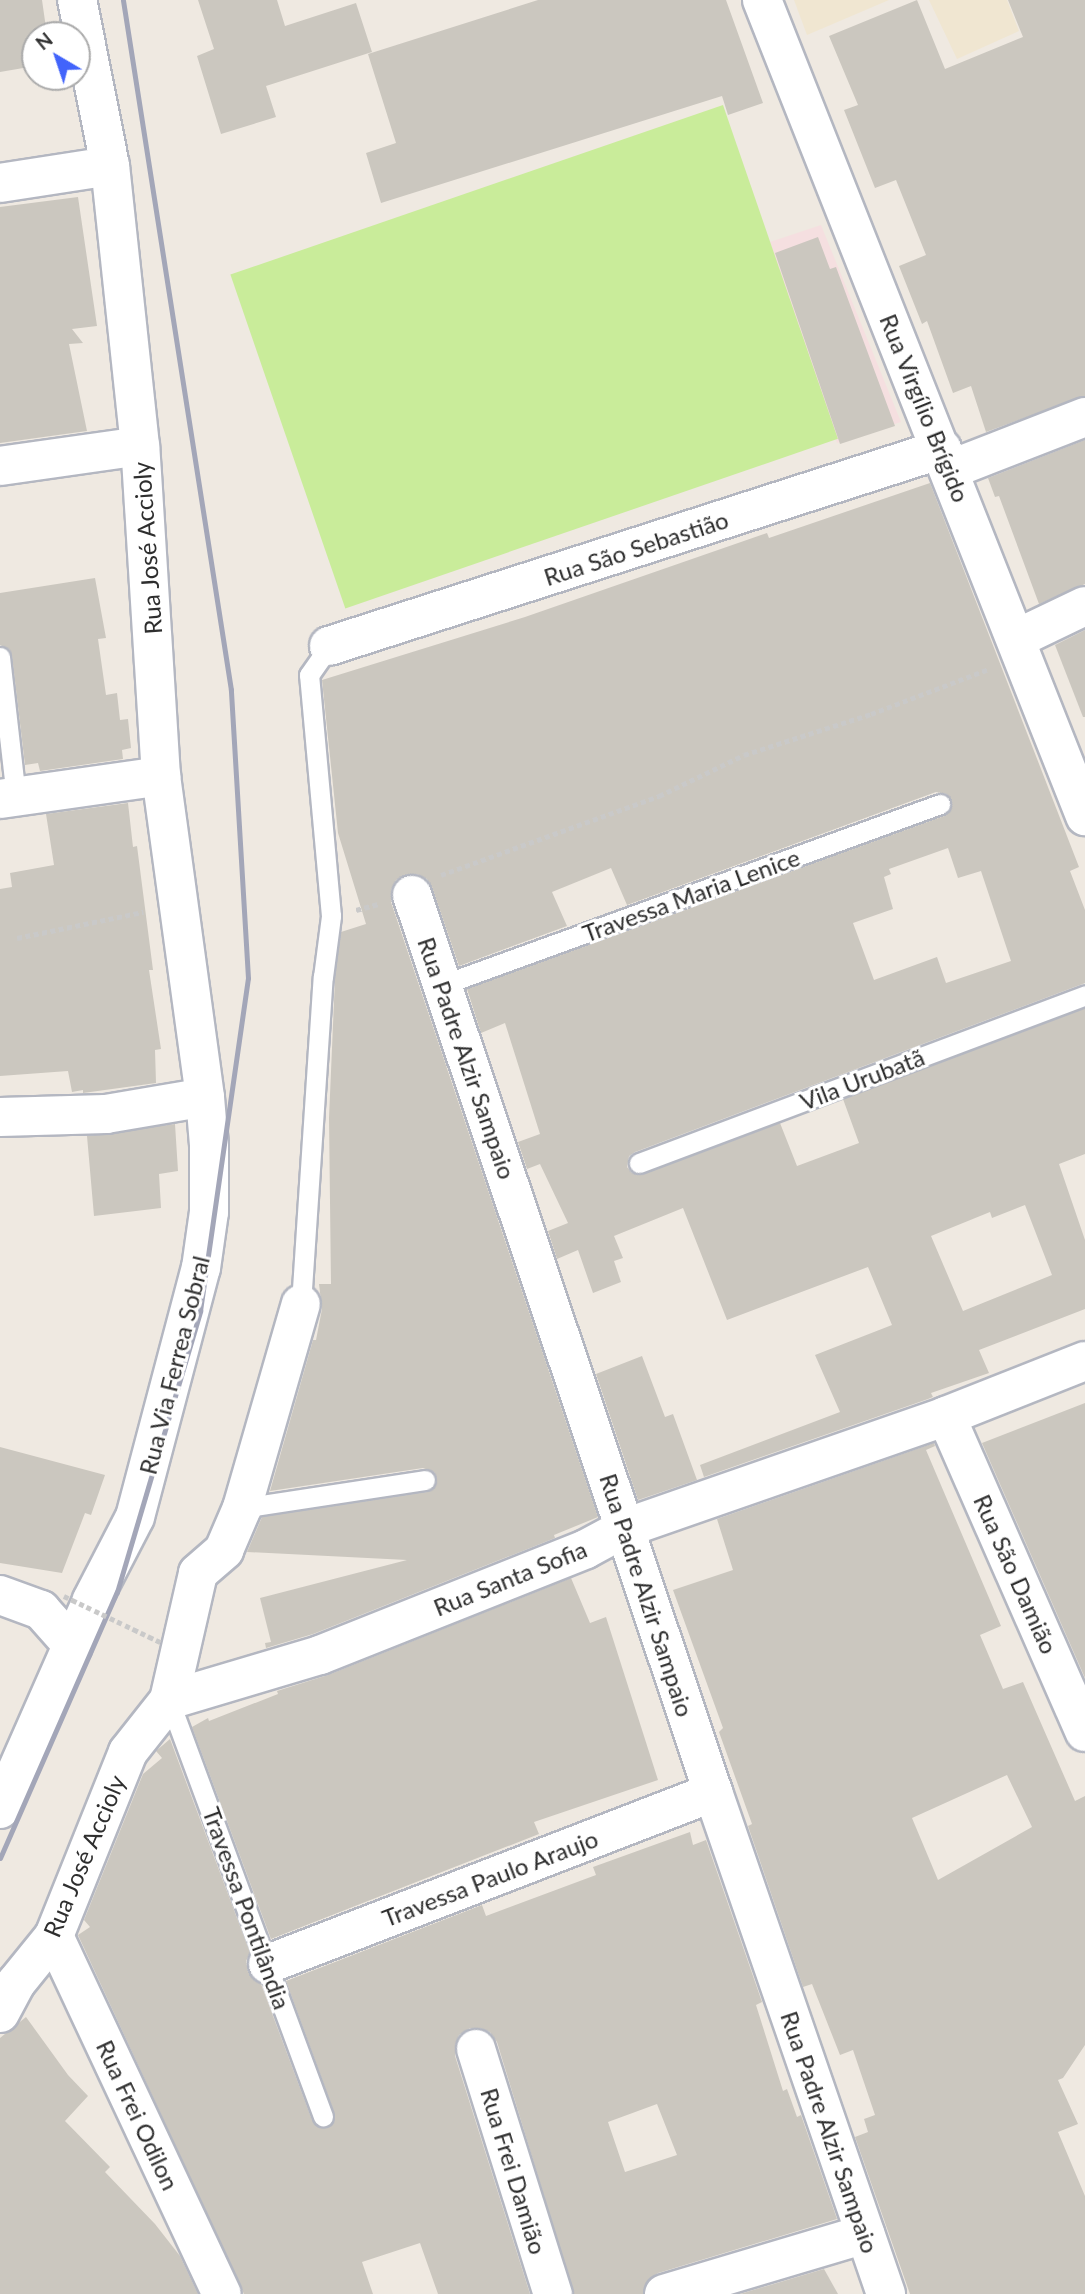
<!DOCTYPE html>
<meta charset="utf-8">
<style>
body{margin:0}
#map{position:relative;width:1085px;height:2294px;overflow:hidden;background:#efe9e1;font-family:Lato,sans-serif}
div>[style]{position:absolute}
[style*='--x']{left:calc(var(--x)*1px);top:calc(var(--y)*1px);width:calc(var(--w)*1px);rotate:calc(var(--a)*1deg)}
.education>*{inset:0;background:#f0e6d1}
.medical>*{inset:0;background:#f5dfe0}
.pitch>*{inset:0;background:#c9ec9a;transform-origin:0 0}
.building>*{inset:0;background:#cbc7bf}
.path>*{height:4.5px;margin-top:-2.25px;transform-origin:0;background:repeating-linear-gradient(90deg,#c9c9c9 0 5px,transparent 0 8.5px)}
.roads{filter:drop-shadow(2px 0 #b4b7c1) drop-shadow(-2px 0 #b4b7c1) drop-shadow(0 2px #b4b7c1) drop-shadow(0 -2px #b4b7c1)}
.lane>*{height:19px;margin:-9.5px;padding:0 9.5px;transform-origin:9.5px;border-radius:9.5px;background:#fff}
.street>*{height:38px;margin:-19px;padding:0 19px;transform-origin:19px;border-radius:19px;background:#fff}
.rail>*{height:5px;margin:-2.5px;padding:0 2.5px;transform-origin:2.5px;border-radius:2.5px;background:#a3a6b8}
.path-bridge>*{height:4.5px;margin-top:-2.25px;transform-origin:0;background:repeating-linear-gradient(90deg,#c9c9c9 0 5px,transparent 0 8.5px)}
span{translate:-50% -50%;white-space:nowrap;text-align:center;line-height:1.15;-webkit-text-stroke:6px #fff;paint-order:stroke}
.street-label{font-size:24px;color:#2e2e2e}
.north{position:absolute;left:21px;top:21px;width:70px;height:70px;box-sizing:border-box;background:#fff;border:2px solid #ababab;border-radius:50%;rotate:321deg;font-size:19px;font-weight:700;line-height:28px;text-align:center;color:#2e2e2e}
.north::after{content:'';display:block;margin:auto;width:24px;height:32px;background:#4264fb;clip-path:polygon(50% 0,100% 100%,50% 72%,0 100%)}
</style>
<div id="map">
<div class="education">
<div style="clip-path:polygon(794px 0,889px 0,807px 35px)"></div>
<div style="clip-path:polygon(929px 0,1007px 0,1019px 31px,957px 59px)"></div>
</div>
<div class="medical">
<div style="clip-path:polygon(821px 225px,901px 422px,837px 443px,770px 242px)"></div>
</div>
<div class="pitch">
<div style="left:723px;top:105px;width:353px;height:521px;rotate:71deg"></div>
</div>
<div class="building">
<div style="clip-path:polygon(0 0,42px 0,47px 35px,35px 35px,35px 66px,0 72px)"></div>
<div style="clip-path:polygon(198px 0,277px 0,285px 26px,356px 3px,372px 52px,266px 86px,276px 117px,221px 134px,197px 56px,214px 49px)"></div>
<div style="clip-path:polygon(538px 0,726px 0,763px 103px,728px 115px,722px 96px,381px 203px,366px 153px,396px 143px,368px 54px)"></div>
<div style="clip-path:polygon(917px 0,945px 69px,1023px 37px,1008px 0,1085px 0,1085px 396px,986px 432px,971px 386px,953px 393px,927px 321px,922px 324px,899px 266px,926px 255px,896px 180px,875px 188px,844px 110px,858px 105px,829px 36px)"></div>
<div style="clip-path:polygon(78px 197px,97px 326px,72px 329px,83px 343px,69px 344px,87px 431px,0 443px,0 207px)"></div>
<div style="clip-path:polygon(818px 237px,830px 269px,836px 267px,895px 426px,840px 444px,775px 253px)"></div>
<div style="clip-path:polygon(1085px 440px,1085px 584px,1039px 604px,999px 496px,995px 497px,988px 478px)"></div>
<div style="clip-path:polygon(evenodd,930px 483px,1079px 867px,1070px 871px,1085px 910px,1085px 983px,635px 1152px,629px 1156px,627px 1167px,632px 1173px,643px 1174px,780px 1123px,797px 1166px,859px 1143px,843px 1099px,1085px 1008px,1085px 1154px,1059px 1164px,1085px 1240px,1085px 1309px,979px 1350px,989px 1373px,931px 1393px,933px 1397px,928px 1399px,704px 1477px,700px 1465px,840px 1412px,815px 1355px,892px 1325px,868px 1267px,727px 1320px,683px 1208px,614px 1236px,623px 1258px,614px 1261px,621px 1282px,593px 1293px,578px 1250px,557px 1259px,548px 1231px,568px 1223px,540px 1164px,527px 1169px,518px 1142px,540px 1134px,505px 1023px,481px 1033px,467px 989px,944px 816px,952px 805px,947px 794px,936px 792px,627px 905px,611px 868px,552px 892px,567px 926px,459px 966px,432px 887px,427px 879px,417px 874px,404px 875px,396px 880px,391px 890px,391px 902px,598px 1517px,554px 1535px,555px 1538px,313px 1634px,266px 1648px,265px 1643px,271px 1642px,260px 1598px,407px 1560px,247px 1552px,262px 1517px,427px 1492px,433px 1489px,437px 1479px,434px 1472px,423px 1468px,270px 1491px,313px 1340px,316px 1340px,322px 1309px,319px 1284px,331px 1284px,329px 1118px,335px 978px,341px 932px,366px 924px,338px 833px,322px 680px,525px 617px,767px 533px,769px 538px,930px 483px,948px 848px,958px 878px,981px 871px,1011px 961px,946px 983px,937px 957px,874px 980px,853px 923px,893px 909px,884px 877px,891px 874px,889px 869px,948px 848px,930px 483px,1025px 1205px,1052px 1275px,963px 1311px,931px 1236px,990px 1212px,992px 1218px,1025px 1205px)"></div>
<div style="clip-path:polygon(95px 578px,106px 638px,98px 639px,106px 695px,117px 693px,120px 720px,128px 719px,131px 748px,122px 750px,123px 759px,40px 771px,38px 763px,25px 765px,12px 656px,9px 649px,0 645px,0 593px)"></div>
<div style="clip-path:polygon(1085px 630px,1085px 717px,1083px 717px,1055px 645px)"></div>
<div style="clip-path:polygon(128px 803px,133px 847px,137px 846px,153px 970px,149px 970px,161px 1049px,155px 1050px,156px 1083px,83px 1093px,83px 1090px,72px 1092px,68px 1071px,0 1076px,0 889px,12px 887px,10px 873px,54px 865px,46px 814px)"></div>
<div style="clip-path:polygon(175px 1124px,178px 1171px,159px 1174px,161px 1208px,94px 1216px,87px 1136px)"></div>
<div style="clip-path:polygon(642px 1356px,665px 1417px,673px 1414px,697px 1480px,638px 1500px,596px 1374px)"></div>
<div style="clip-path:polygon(1085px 1403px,1085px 1678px,982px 1443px)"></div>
<div style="clip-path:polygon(evenodd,934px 1443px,935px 1446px,926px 1450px,1001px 1626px,980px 1635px,1003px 1689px,1023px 1682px,1075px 1801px,1085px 1796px,1085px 2045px,1063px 2078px,1058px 2080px,1078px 2124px,1058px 2132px,1085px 2196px,1085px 2294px,910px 2294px,855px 2137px,868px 2132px,864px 2119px,875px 2115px,853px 2050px,840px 2055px,812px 1984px,803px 1987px,748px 1826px,752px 1824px,719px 1732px,723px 1728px,673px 1590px,733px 1570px,717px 1519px,934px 1443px,1007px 1775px,1032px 1827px,938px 1880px,912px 1818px,1007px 1775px)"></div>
<div style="clip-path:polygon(0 1447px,105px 1475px,91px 1515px,85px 1513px,62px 1573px,0 1563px)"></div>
<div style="clip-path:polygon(571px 1578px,590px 1623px,606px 1617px,658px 1780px,534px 1822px,539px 1834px,271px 1939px,192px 1727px,208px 1718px,209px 1721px,278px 1694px,277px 1691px,328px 1675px)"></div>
<div style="clip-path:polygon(evenodd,170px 1739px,250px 1953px,246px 1961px,248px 1972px,261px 1984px,312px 2120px,320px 2128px,332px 2124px,334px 2112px,286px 1981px,482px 1905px,486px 1916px,596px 1875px,593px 1867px,690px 1832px,693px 1845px,706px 1840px,762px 2002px,756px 2005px,783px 2091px,787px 2089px,797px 2117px,801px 2115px,837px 2219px,658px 2273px,648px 2280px,643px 2294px,574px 2294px,497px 2042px,490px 2032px,480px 2028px,470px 2028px,459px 2035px,455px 2045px,455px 2056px,530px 2294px,438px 2294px,420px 2243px,362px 2262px,373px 2294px,244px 2294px,78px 1935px,90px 1927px,84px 1920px,143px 1774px,162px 1758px,156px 1751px,170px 1739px,657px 2104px,677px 2155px,625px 2172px,608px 2122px,657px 2104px)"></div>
<div style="clip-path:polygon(26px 2017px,68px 2075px,88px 2096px,65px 2121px,110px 2167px,105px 2172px,155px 2224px,180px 2256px,198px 2294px,0 2294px,0 2038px)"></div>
<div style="clip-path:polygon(824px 2269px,838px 2294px,740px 2294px)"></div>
</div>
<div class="path">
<div style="--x:441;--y:875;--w:232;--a:-19.9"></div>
<div style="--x:659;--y:796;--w:94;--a:-25.8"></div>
<div style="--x:744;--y:755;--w:133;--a:-17.9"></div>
<div style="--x:871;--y:714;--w:126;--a:-20.9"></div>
<div style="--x:356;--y:910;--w:23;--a:-15"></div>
<div style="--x:17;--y:938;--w:129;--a:-11.7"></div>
</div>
<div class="roads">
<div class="lane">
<div style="--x:0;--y:657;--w:141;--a:83.5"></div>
<div style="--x:442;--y:985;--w:530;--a:-19.97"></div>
<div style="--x:639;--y:1163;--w:477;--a:-20.6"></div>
<div style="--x:301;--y:1304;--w:328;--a:-86.2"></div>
<div style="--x:323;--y:977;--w:62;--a:-82.5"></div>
<div style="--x:331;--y:916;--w:242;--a:-95.2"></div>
<div style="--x:309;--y:675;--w:35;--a:-55"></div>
<div style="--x:242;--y:1508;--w:185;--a:-8.7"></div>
<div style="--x:169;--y:1700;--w:444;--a:69.7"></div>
</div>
<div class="street">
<div style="--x:762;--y:0;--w:878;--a:68.4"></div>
<div style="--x:0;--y:183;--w:111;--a:-8.8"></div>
<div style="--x:0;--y:466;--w:141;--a:-8.1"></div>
<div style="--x:949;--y:470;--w:146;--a:-21.3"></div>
<div style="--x:1016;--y:639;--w:76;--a:-25.6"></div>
<div style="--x:329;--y:646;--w:644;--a:-17.82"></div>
<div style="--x:0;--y:799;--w:163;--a:-8.1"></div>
<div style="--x:412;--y:895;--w:946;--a:71.45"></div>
<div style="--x:713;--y:1792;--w:531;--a:70.98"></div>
<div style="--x:0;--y:1117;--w:106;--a:-1.6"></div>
<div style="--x:106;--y:1114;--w:100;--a:-9.7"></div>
<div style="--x:946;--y:1416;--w:345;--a:66.3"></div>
<div style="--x:0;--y:1595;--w:44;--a:20.1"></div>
<div style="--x:41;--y:1610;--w:48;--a:48.4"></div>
<div style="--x:169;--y:1700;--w:158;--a:-16.6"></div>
<div style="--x:320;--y:1655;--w:286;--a:-21.7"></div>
<div style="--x:586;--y:1549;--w:44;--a:-28.3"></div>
<div style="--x:625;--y:1528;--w:340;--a:-19.2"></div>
<div style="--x:946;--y:1416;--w:149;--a:-21.6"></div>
<div style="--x:0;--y:1809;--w:228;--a:-66.2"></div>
<div style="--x:92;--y:1600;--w:93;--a:-62.6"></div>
<div style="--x:135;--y:1517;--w:258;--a:-75.2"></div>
<div style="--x:201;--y:1268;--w:57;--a:-81.9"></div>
<div style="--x:209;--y:1212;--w:67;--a:-90"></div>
<div style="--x:209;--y:1145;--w:48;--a:-94.8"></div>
<div style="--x:205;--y:1097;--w:324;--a:-97.8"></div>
<div style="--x:161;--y:776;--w:331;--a:-93.6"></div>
<div style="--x:140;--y:446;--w:282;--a:-96.1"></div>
<div style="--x:110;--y:166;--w:169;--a:-101.2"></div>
<div style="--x:54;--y:1936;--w:395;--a:64.9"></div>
<div style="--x:268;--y:1964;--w:477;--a:-21.1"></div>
<div style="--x:0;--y:2013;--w:34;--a:-62"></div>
<div style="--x:16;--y:1983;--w:60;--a:-51"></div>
<div style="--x:54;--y:1936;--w:198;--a:-68.1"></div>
<div style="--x:128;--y:1752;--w:66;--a:-51.7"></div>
<div style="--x:169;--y:1700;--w:130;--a:-77.1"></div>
<div style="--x:198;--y:1573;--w:35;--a:-41"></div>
<div style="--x:224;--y:1550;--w:46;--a:-66.8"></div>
<div style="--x:242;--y:1508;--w:212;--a:-73.9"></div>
<div style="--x:476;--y:2049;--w:257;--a:72.6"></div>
<div style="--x:664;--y:2294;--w:210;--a:-16.6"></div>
</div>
</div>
<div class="rail">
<div style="--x:0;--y:1858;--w:291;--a:-66.3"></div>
<div style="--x:117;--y:1592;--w:293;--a:-73.5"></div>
<div style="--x:200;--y:1311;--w:336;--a:-81.8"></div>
<div style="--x:248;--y:978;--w:289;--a:-93.4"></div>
<div style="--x:231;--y:690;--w:698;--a:-98.9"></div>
</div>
<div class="path-bridge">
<div style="--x:64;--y:1596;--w:109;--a:25.6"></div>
</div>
<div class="street-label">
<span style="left:925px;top:408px;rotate:68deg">Rua Virgílio Brígido</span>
<span style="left:147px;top:548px;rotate:-94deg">Rua José Accioly</span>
<span style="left:636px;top:548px;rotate:-18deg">Rua São Sebastião</span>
<span style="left:691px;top:895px;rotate:-20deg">Travessa Maria Lenice</span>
<span style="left:467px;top:1058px;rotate:71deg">Rua Padre Alzir Sampaio</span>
<span style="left:862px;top:1079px;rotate:-21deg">Vila Urubatã</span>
<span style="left:174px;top:1365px;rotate:-76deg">Rua Via Ferrea Sobral</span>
<span style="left:1016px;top:1574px;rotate:66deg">Rua São Damião</span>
<span style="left:510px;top:1578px;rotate:-22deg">Rua Santa Sofia</span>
<span style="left:647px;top:1595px;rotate:72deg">Rua Padre Alzir Sampaio</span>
<span style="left:84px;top:1856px;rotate:-67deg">Rua José Accioly</span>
<span style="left:490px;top:1878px;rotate:-21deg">Travessa Paulo Araujo</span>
<span style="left:247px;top:1908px;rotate:70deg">Travessa Pontilândia</span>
<span style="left:138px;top:2115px;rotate:65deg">Rua Frei Odilon</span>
<span style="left:830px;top:2132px;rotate:71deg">Rua Padre Alzir Sampaio</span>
<span style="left:514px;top:2171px;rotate:73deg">Rua Frei Damião</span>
</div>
<div class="north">N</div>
</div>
